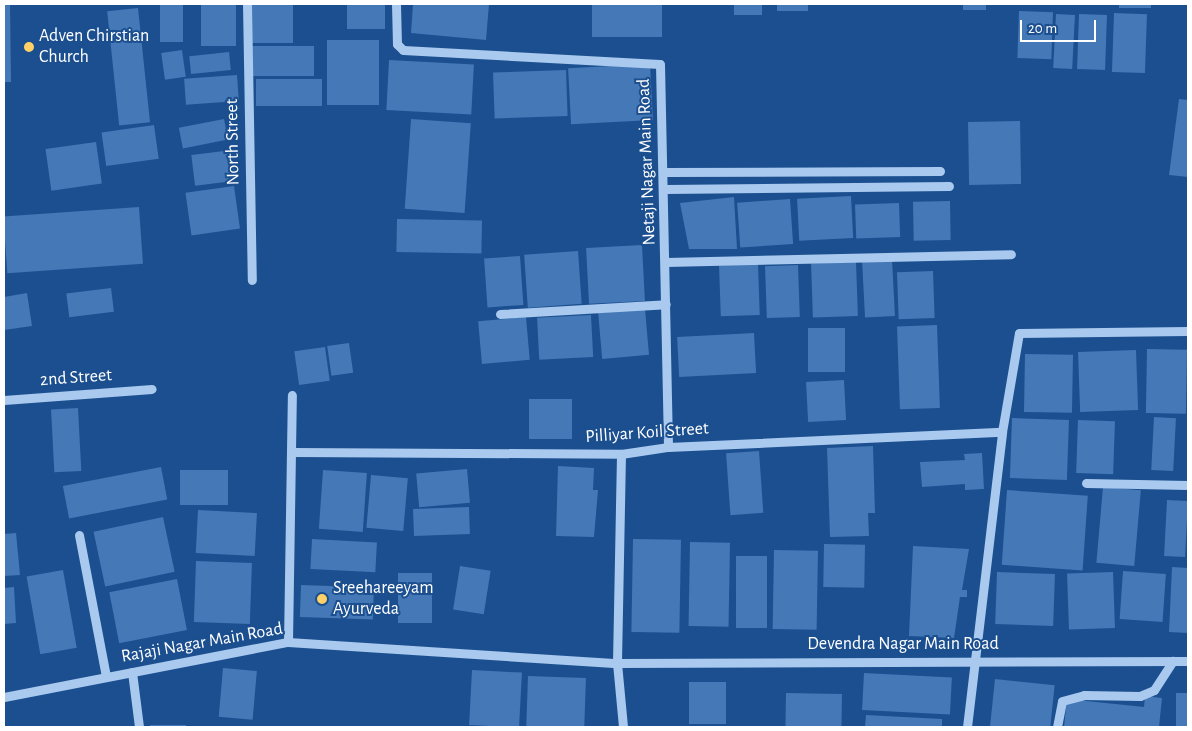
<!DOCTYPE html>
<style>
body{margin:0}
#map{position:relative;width:1192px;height:731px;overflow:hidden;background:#1b4f8f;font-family:"Alegreya Sans",sans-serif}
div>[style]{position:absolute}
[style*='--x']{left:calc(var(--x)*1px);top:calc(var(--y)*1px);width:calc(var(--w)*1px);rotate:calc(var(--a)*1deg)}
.building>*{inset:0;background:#4478b7;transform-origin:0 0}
.minor>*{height:9px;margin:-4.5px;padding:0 4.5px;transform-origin:4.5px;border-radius:4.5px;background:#a9c9ee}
.dots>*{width:14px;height:14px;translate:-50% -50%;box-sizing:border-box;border:2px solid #1b4f8f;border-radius:50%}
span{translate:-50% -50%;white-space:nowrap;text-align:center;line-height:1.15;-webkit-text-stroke:4px #1b4f8f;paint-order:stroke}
.poi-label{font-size:18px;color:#fff}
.left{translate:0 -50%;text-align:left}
.street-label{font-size:18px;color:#fff}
.frame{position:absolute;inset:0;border:5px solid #fff;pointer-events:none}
.scale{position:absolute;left:1020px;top:20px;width:76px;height:22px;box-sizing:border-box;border:2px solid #fff;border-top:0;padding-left:6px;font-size:15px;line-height:18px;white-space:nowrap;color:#fff;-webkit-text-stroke:4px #1b4f8f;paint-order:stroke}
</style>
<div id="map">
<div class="building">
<div style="clip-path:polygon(10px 4px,11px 82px,4px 82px,4px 5px)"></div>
<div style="left:160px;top:4px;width:23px;height:38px"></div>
<div style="left:201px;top:4px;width:35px;height:42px"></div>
<div style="left:252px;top:4px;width:41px;height:39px"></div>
<div style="left:347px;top:4px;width:38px;height:25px"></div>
<div style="clip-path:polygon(413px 4px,489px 4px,486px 40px,411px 33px)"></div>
<div style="left:592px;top:4px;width:70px;height:33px"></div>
<div style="left:734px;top:4px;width:28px;height:11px"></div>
<div style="left:777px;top:4px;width:31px;height:7px"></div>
<div style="left:963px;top:4px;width:23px;height:6px"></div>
<div style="left:1119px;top:4px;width:32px;height:4px"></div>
<div style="left:138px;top:8px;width:115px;height:31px;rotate:84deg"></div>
<div style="left:1019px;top:11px;width:34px;height:47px;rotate:2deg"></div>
<div style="left:1114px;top:13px;width:33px;height:59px;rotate:2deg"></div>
<div style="left:1056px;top:14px;width:19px;height:54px;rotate:3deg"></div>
<div style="left:1079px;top:14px;width:28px;height:55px;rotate:2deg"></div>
<div style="left:327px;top:40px;width:52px;height:65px"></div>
<div style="left:252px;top:46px;width:62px;height:30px"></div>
<div style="left:182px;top:50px;width:27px;height:21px;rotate:82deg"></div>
<div style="left:229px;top:52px;width:18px;height:40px;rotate:84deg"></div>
<div style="left:389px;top:60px;width:85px;height:50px;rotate:3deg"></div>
<div style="left:650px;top:64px;width:56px;height:82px;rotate:87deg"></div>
<div style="left:566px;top:70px;width:46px;height:73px;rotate:88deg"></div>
<div style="left:237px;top:75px;width:26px;height:53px;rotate:86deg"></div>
<div style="left:256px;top:79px;width:66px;height:27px"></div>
<div style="clip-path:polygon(1179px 99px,1188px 100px,1188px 177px,1169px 175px)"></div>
<div style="left:224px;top:119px;width:21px;height:46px;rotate:79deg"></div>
<div style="left:411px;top:119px;width:60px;height:90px;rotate:4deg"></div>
<div style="left:1020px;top:121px;width:63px;height:52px;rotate:89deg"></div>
<div style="left:154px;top:125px;width:34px;height:53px;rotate:82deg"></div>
<div style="left:96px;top:142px;width:42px;height:51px;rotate:82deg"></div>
<div style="left:232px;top:150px;width:31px;height:41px;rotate:83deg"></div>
<div style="left:234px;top:186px;width:43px;height:49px;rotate:82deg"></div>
<div style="left:851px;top:196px;width:42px;height:54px;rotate:87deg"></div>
<div style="clip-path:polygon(734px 197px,737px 249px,689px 249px,680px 203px)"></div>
<div style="left:790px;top:199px;width:45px;height:53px;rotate:86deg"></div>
<div style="left:950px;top:201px;width:39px;height:37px;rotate:89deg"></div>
<div style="left:899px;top:203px;width:34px;height:44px;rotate:88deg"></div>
<div style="left:139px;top:207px;width:57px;height:136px;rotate:86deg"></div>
<div style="left:397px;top:219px;width:85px;height:33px;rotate:1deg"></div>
<div style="left:642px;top:245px;width:56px;height:56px;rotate:87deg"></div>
<div style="left:578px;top:251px;width:53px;height:54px;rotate:86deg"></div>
<div style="left:520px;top:256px;width:49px;height:36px;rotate:86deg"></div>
<div style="left:892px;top:259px;width:57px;height:30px;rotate:87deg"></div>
<div style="left:856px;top:262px;width:54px;height:45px;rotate:88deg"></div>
<div style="left:758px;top:264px;width:51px;height:39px;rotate:88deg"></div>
<div style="left:798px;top:265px;width:52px;height:33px;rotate:88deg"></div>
<div style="left:933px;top:271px;width:47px;height:36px;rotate:88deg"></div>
<div style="left:111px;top:288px;width:24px;height:45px;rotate:83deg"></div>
<div style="clip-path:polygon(27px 293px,32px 326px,4px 330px,4px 297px)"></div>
<div style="left:645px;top:309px;width:46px;height:47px;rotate:85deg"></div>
<div style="left:591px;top:315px;width:42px;height:54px;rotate:87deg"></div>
<div style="left:526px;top:317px;width:43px;height:48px;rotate:85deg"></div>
<div style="left:937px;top:325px;width:83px;height:40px;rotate:88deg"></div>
<div style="left:808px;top:328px;width:37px;height:44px"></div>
<div style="left:754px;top:333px;width:40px;height:77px;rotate:87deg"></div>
<div style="left:349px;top:343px;width:30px;height:22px;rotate:82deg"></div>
<div style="left:325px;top:347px;width:34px;height:31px;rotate:82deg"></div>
<div style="left:1147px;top:349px;width:40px;height:64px;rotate:1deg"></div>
<div style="left:1136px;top:350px;width:60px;height:58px;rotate:88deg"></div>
<div style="left:1025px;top:354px;width:48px;height:58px;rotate:1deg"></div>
<div style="left:844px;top:380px;width:40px;height:38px;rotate:87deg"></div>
<div style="left:572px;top:399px;width:40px;height:43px;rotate:90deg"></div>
<div style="left:78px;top:408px;width:63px;height:27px;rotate:87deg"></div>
<div style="left:1154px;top:417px;width:22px;height:53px;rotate:3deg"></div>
<div style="left:1012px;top:418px;width:57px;height:60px;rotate:2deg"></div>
<div style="left:1078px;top:420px;width:37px;height:53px;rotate:2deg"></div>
<div style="clip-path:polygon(873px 446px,875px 513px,868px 513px,869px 536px,830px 537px,827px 448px)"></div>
<div style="left:759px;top:451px;width:62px;height:33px;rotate:86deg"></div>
<div style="clip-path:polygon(982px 453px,984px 489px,965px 490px,965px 484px,922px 487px,920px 462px,965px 460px,964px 454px)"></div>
<div style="clip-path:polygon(558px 466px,594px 468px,593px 490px,598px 490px,594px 537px,556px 536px)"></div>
<div style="left:161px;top:467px;width:33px;height:100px;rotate:79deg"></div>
<div style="left:467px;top:469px;width:34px;height:51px;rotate:85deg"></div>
<div style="left:180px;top:470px;width:48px;height:35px"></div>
<div style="left:323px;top:470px;width:44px;height:59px;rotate:4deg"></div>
<div style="left:371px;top:475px;width:37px;height:53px;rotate:5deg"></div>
<div style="left:1103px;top:487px;width:38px;height:76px;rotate:5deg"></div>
<div style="left:1007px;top:490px;width:81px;height:75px;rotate:4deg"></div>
<div style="left:1167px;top:500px;width:21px;height:56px;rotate:3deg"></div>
<div style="left:469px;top:507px;width:27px;height:56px;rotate:88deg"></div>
<div style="left:198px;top:510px;width:59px;height:43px;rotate:3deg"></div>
<div style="left:163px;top:517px;width:56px;height:71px;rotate:78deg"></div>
<div style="clip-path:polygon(16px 533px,20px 575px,4px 576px,4px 534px)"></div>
<div style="left:312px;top:539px;width:65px;height:30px;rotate:3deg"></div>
<div style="left:633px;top:539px;width:48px;height:93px;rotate:1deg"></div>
<div style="left:690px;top:542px;width:40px;height:84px;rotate:1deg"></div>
<div style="left:824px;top:544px;width:41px;height:43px;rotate:1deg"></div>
<div style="clip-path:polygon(913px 546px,969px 549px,962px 590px,967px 590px,967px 597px,960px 597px,954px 638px,909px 636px)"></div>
<div style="left:774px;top:550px;width:44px;height:79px;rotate:1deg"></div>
<div style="left:736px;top:556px;width:31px;height:72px"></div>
<div style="left:196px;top:561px;width:56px;height:61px;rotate:2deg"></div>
<div style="left:460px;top:566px;width:31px;height:44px;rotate:9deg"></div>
<div style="clip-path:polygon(1172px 567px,1188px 568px,1188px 633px,1169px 632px)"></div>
<div style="left:63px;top:570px;width:79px;height:37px;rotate:80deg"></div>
<div style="left:1123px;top:571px;width:43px;height:48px;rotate:4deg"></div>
<div style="left:997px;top:572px;width:58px;height:52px;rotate:2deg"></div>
<div style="left:1113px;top:572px;width:56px;height:46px;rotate:88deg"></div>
<div style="left:432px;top:573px;width:50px;height:34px;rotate:90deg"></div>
<div style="left:177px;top:579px;width:52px;height:69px;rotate:79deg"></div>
<div style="left:301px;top:585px;width:73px;height:32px;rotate:2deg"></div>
<div style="clip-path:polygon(14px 587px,16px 623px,4px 624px,4px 588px)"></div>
<div style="left:223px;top:668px;width:34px;height:49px;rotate:5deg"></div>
<div style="left:472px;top:670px;width:50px;height:55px;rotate:3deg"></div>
<div style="left:864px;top:673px;width:88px;height:37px;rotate:3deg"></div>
<div style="left:528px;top:676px;width:58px;height:51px;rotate:2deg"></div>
<div style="left:995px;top:679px;width:60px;height:48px;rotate:6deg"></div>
<div style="left:689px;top:682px;width:37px;height:42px"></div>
<div style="left:786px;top:693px;width:56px;height:34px;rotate:1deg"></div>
<div style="left:1176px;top:693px;width:12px;height:34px"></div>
<div style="clip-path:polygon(1145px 696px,1162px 698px,1159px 727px,1064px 727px,1067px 699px,1144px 707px)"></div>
<div style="clip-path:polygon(866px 715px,942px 719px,942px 727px,865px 727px)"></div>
<div style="left:150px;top:725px;width:36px;height:2px"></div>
</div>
<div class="minor">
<div style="--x:247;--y:4;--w:276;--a:89"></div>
<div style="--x:396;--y:4;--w:40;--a:88.6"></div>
<div style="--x:397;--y:44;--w:8;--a:45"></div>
<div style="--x:403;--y:50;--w:257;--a:3.1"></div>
<div style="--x:660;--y:64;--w:383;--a:88.8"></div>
<div style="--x:664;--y:172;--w:276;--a:-0.2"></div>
<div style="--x:665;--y:189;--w:284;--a:-0.6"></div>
<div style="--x:666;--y:262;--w:345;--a:-1.3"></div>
<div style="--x:500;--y:314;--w:166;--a:-3.4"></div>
<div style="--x:4;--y:400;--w:148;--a:-4.3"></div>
<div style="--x:293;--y:452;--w:328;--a:0.3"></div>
<div style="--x:621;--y:454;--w:48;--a:-8.5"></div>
<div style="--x:668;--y:447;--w:334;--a:-2.6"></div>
<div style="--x:621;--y:454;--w:209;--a:91.1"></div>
<div style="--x:617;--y:663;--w:64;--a:84.6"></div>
<div style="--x:1086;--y:483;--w:102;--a:1.1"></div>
<div style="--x:79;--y:535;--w:144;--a:79.2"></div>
<div style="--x:288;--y:642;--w:247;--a:-89.1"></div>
<div style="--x:132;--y:672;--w:55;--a:82.7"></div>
<div style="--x:4;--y:697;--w:289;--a:-11"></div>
<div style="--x:288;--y:642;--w:330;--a:3.7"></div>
<div style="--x:617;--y:663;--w:571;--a:-0.2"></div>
<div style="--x:967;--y:727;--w:297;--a:-83.2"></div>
<div style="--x:1002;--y:432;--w:100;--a:-80.3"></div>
<div style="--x:1019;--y:333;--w:169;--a:-0.7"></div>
<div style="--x:1057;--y:727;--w:26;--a:-79"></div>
<div style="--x:1062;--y:701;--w:23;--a:-15"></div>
<div style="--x:1084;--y:695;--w:56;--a:1"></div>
<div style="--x:1140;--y:696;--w:15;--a:-23"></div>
<div style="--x:1154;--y:690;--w:35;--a:-57"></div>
</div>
<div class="dots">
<div style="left:29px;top:47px;background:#ffd166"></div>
<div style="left:322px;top:599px;background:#ffd166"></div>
</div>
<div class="poi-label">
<span class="left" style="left:39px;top:47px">Adven Chirstian<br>Church</span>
<span class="left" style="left:333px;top:599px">Sreehareeyam<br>Ayurveda</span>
</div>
<div class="street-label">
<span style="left:233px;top:142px;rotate:-91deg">North Street</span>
<span style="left:647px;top:162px;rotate:-92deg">Netaji Nagar Main Road</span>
<span style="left:76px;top:378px;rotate:-4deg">2nd Street</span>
<span style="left:647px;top:433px;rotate:-4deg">Pilliyar Koil Street</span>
<span style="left:202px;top:643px;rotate:-10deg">Rajaji Nagar Main Road</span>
<span style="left:903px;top:644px">Devendra Nagar Main Road</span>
</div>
<div class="frame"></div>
<div class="scale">20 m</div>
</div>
